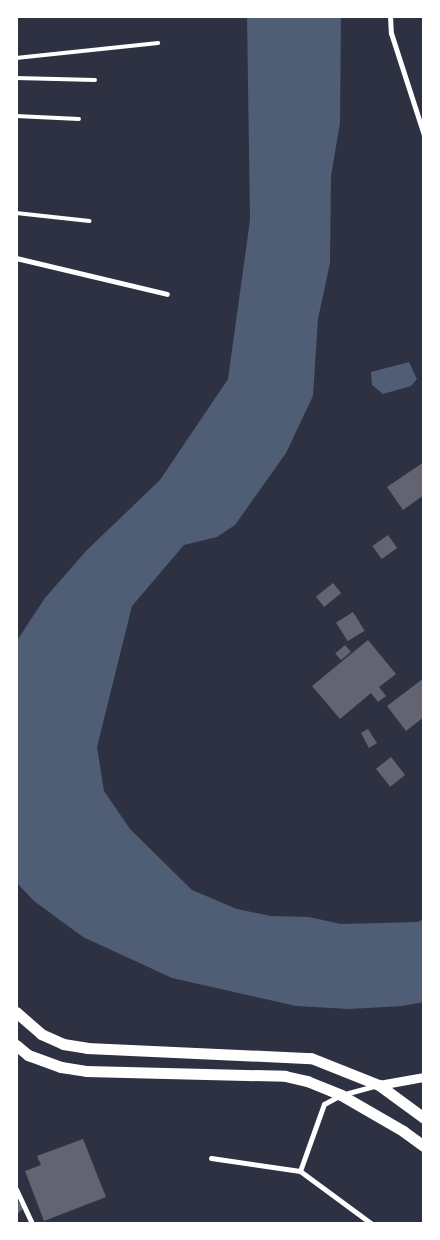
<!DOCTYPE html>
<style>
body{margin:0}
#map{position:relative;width:440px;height:1240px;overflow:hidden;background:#2d3142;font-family:"IBM Plex Serif",serif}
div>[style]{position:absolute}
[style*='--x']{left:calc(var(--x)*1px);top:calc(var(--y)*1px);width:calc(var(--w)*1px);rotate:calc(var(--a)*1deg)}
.water>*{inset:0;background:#4f5d75}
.building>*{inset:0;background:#626471;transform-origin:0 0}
.service>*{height:4px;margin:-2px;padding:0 2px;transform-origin:2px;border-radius:2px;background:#fff}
.minor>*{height:5px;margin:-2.5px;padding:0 2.5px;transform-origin:2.5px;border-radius:2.5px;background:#fff}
.tertiary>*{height:9px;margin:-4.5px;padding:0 4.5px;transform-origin:4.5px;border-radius:4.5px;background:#fff}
.primary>*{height:11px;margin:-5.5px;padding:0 5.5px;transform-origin:5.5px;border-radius:5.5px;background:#fff}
span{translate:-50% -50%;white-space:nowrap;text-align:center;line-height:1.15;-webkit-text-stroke:5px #fff;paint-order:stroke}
.frame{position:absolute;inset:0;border:18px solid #fff;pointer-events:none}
</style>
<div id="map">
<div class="water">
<div style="clip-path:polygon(247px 16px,341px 16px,340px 123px,331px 176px,330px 263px,318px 319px,313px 396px,286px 453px,235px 525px,217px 537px,184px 545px,132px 606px,97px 747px,104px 791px,130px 829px,192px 890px,237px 909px,271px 916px,309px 917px,341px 924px,418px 922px,424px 919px,424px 1002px,402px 1006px,349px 1009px,296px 1006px,172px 978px,83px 937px,34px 901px,16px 882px,16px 642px,45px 598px,86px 551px,160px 480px,228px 379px,250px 220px)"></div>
<div style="clip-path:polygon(409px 362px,417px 379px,411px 386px,383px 394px,372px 385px,371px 372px)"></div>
</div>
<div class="building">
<div style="clip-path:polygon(424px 462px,424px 495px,403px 510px,387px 487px)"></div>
<div style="left:388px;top:535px;width:16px;height:19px;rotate:55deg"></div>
<div style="left:333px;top:583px;width:13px;height:22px;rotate:51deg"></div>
<div style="left:353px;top:612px;width:22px;height:20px;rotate:58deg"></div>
<div style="clip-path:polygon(368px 640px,396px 674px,379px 687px,386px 696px,378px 702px,371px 693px,340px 719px,312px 686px)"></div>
<div style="left:345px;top:645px;width:9px;height:13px;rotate:49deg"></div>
<div style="clip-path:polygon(424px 678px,424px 717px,406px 731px,387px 706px)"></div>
<div style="clip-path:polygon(368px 729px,377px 743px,369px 748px,361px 733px)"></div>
<div style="left:391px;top:757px;width:23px;height:19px;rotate:52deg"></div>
<div style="clip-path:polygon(83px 1139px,106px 1197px,44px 1221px,25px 1171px,41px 1165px,37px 1156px)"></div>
<div style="clip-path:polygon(16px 1199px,24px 1208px,16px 1215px)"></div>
</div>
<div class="service">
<div style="--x:16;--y:58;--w:143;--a:-6"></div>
<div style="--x:16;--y:78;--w:79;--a:1.5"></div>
<div style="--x:16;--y:116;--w:63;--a:2.7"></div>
<div style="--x:16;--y:213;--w:74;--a:6.2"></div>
</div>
<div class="minor">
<div style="--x:390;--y:16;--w:17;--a:87"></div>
<div style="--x:391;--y:33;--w:107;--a:72.1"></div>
<div style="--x:16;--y:258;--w:155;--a:13.4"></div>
<div style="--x:211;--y:1158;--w:90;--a:8.3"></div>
<div style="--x:300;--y:1171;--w:89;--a:36.4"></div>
<div style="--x:300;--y:1171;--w:71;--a:-70.3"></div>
<div style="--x:324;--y:1104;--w:19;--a:-28"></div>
<div style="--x:341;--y:1095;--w:35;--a:-15"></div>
<div style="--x:16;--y:1189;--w:38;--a:65"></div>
</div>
<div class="tertiary">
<div style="--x:379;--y:1085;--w:46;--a:-10.1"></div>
</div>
<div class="primary">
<div style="--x:16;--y:1012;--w:33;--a:41"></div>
<div style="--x:41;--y:1034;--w:24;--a:24"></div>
<div style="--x:63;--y:1044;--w:24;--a:9"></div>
<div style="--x:87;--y:1048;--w:224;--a:2.6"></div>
<div style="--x:311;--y:1058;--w:73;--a:21.7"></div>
<div style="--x:379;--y:1085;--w:56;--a:36.3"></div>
<div style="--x:16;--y:1045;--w:16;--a:40"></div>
<div style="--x:28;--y:1055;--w:35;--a:20"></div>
<div style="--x:61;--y:1067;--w:25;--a:9"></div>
<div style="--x:86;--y:1071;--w:199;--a:1.4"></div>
<div style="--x:285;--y:1076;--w:23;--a:13"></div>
<div style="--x:307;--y:1081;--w:37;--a:22"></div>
<div style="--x:341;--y:1095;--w:72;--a:30.1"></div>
<div style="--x:403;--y:1131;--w:26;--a:36"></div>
</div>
<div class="frame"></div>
</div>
